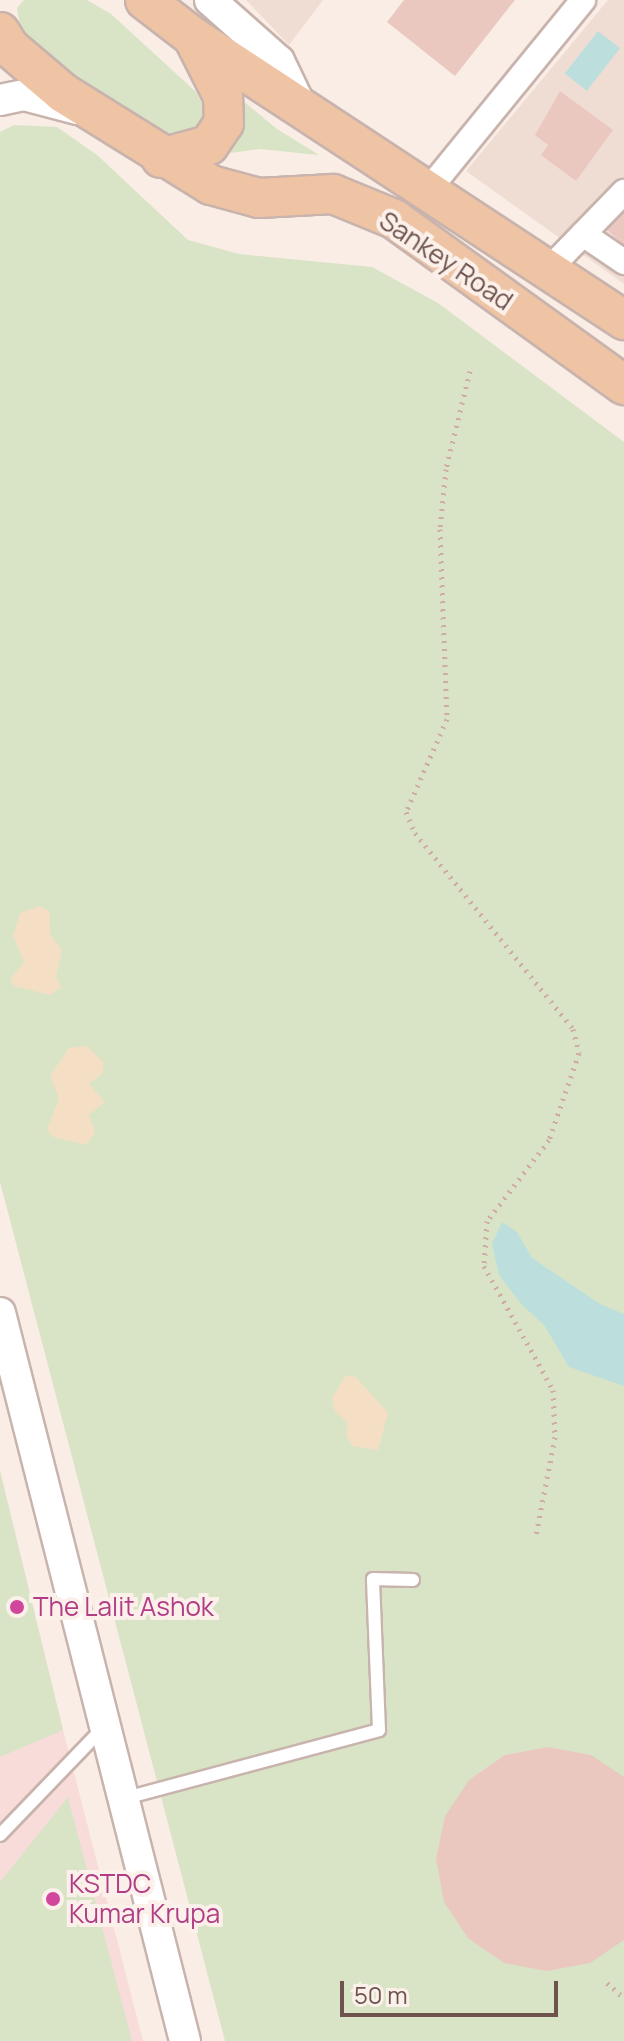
<!DOCTYPE html>
<style>
body{margin:0}
#map{position:relative;width:624px;height:2041px;overflow:hidden;background:#f9ede5;font-family:Manrope,sans-serif}
div>[style]{position:absolute}
[style*='--x']{left:calc(var(--x)*1px);top:calc(var(--y)*1px);width:calc(var(--w)*1px);rotate:calc(var(--a)*1deg)}
.residential>*{inset:0;background:#efddd4}
.commercial>*{inset:0;background:#f8dcda}
.green>*{inset:0;background:#d8e4c5}
.sand>*{inset:0;background:#f4dfc4}
.water>*{inset:0;background:#bcdfdd;transform-origin:0 0}
.building>*{inset:0;background:#eac8c0}
.path>*{height:5px;margin-top:-2.5px;transform-origin:0;background:repeating-linear-gradient(90deg,#cfaba4 0 2px,transparent 0 8px)}
.roads{filter:drop-shadow(2px 0 #c8b3ad) drop-shadow(-2px 0 #c8b3ad) drop-shadow(0 2px #c8b3ad) drop-shadow(0 -2px #c8b3ad)}
.service>*{height:12px;margin:-6px;padding:0 6px;transform-origin:6px;border-radius:6px;background:#fff}
.minor>*{height:24px;margin:-12px;padding:0 12px;transform-origin:12px;border-radius:12px;background:#fff}
.tertiary>*{height:30px;margin:-15px;padding:0 15px;transform-origin:15px;border-radius:15px;background:#fff}
.primary>*{height:38px;margin:-19px;padding:0 19px;transform-origin:19px;border-radius:19px;background:#efc4a5}
.dots>*{width:22px;height:22px;translate:-50% -50%;box-sizing:border-box;border:4px solid #fcf1ea;border-radius:50%}
span{translate:-50% -50%;white-space:nowrap;text-align:center;line-height:1.15;-webkit-text-stroke:8px #fcf1ea;paint-order:stroke}
.street-label{font-size:26px;color:#6e524e}
.hotel-label{font-size:26px;color:#b23c85}
.left{translate:0 -50%;text-align:left}
.scale{position:absolute;left:340px;top:1981px;width:218px;height:36px;box-sizing:border-box;border:4px solid #6e524e;border-top:0;padding-left:10px;font-size:24px;line-height:28px;white-space:nowrap;color:#6e524e;-webkit-text-stroke:6px #fcf1ea;paint-order:stroke}
</style>
<div id="map">
<div class="residential">
<div style="clip-path:polygon(246px 0,323px 0,289px 45px)"></div>
<div style="clip-path:polygon(608px 0,624px 0,624px 284px,466px 171px)"></div>
</div>
<div class="commercial">
<div style="clip-path:polygon(0 1471px,63px 1730px,143px 2041px,0 2041px)"></div>
</div>
<div class="green">
<div style="clip-path:polygon(24px 0,87px 0,111px 14px,196px 92px,206px 111px,195px 130px,176px 137px,156px 129px,46px 56px,21px 31px,17px 8px)"></div>
<div style="clip-path:polygon(243px 101px,277px 129px,319px 155px,260px 149px,223px 154px,240px 124px)"></div>
<div style="clip-path:polygon(14px 125px,57px 127px,97px 155px,188px 240px,239px 254px,372px 267px,438px 303px,624px 442px,624px 2041px,225px 2041px,0 1182px,0 132px)"></div>
<div style="clip-path:polygon(0 1471px,63px 1730px,0 1757px)"></div>
<div style="clip-path:polygon(68px 1797px,132px 2041px,0 2041px,0 1882px)"></div>
</div>
<div class="sand">
<div style="clip-path:polygon(40px 906px,50px 912px,50px 934px,62px 950px,56px 977px,61px 987px,50px 995px,14px 986px,10px 979px,24px 962px,13px 936px,20px 913px)"></div>
<div style="clip-path:polygon(87px 1046px,104px 1063px,102px 1074px,89px 1084px,105px 1102px,89px 1115px,95px 1133px,86px 1145px,53px 1137px,47px 1130px,59px 1098px,50px 1076px,69px 1048px)"></div>
<div style="clip-path:polygon(346px 1375px,356px 1377px,388px 1413px,378px 1450px,353px 1446px,346px 1436px,348px 1423px,335px 1411px,332px 1398px)"></div>
</div>
<div class="water">
<div style="left:598px;top:31px;width:28px;height:54px;rotate:38deg"></div>
<div style="clip-path:polygon(502px 1222px,517px 1232px,532px 1258px,600px 1304px,624px 1314px,624px 1386px,569px 1367px,544px 1325px,521px 1304px,499px 1275px,492px 1244px)"></div>
</div>
<div class="building">
<div style="clip-path:polygon(404px 0,515px 0,455px 76px,387px 22px)"></div>
<div style="clip-path:polygon(560px 91px,613px 130px,576px 181px,541px 155px,548px 145px,535px 135px)"></div>
<div style="clip-path:polygon(624px 204px,624px 245px,603px 226px)"></div>
<div style="clip-path:polygon(548px 1747px,591px 1755px,624px 1777px,624px 1940px,590px 1963px,547px 1971px,504px 1963px,468px 1938px,444px 1902px,436px 1859px,445px 1816px,469px 1780px,505px 1755px)"></div>
</div>
<div class="path">
<div style="--x:470;--y:371;--w:101;--a:103.8"></div>
<div style="--x:446;--y:469;--w:60;--a:95.7"></div>
<div style="--x:440;--y:529;--w:190;--a:87.9"></div>
<div style="--x:447;--y:719;--w:102;--a:113.8"></div>
<div style="--x:406;--y:812;--w:23;--a:67"></div>
<div style="--x:415;--y:833;--w:252;--a:51.1"></div>
<div style="--x:573;--y:1029;--w:25;--a:76"></div>
<div style="--x:579;--y:1053;--w:92;--a:109"></div>
<div style="--x:549;--y:1140;--w:102;--a:127.4"></div>
<div style="--x:487;--y:1221;--w:45;--a:93.8"></div>
<div style="--x:484;--y:1266;--w:142;--a:60.9"></div>
<div style="--x:553;--y:1390;--w:47;--a:87.6"></div>
<div style="--x:555;--y:1437;--w:100;--a:101"></div>
<div style="--x:607;--y:1983;--w:23;--a:41"></div>
</div>
<div class="roads">
<div class="service">
<div style="--x:122;--y:1799;--w:266;--a:-15"></div>
<div style="--x:379;--y:1730;--w:151;--a:-92.3"></div>
<div style="--x:373;--y:1579;--w:40;--a:1.4"></div>
<div style="--x:0;--y:1835;--w:149;--a:-46.1"></div>
</div>
<div class="minor">
<div style="--x:429;--y:189;--w:244;--a:-50.8"></div>
<div style="--x:583;--y:234;--w:50;--a:34.3"></div>
<div style="--x:551;--y:267;--w:105;--a:-45.8"></div>
</div>
<div class="tertiary">
<div style="--x:210;--y:0;--w:92;--a:41.5"></div>
<div style="--x:279;--y:61;--w:51;--a:64.4"></div>
<div style="--x:0;--y:100;--w:25;--a:-12"></div>
<div style="--x:24;--y:95;--w:55;--a:14.8"></div>
<div style="--x:0;--y:1313;--w:751;--a:75.74"></div>
</div>
<div class="primary">
<div style="--x:145;--y:0;--w:61;--a:37.6"></div>
<div style="--x:193;--y:37;--w:516;--a:33.29"></div>
<div style="--x:0;--y:32;--w:17;--a:59"></div>
<div style="--x:9;--y:47;--w:71;--a:40.4"></div>
<div style="--x:63;--y:93;--w:174;--a:31.9"></div>
<div style="--x:211;--y:185;--w:50;--a:15.2"></div>
<div style="--x:259;--y:198;--w:74;--a:-3.1"></div>
<div style="--x:333;--y:194;--w:66;--a:22.3"></div>
<div style="--x:394;--y:219;--w:284;--a:35.8"></div>
<div style="--x:161;--y:158;--w:50;--a:-15.2"></div>
<div style="--x:209;--y:145;--w:27;--a:-56"></div>
<div style="--x:224;--y:123;--w:27;--a:-92"></div>
<div style="--x:223;--y:96;--w:66;--a:-117"></div>
</div>
</div>
<div class="dots">
<div style="left:17px;top:1607px;background:#d1479c"></div>
<div style="left:53px;top:1899px;background:#d1479c"></div>
</div>
<div class="street-label">
<span style="left:446px;top:261px;rotate:34deg">Sankey Road</span>
</div>
<div class="hotel-label">
<span class="left" style="left:33px;top:1607px">The Lalit Ashok</span>
<span class="left" style="left:69px;top:1899px">KSTDC<br>Kumar Krupa</span>
</div>
<div class="scale">50 m</div>
</div>
